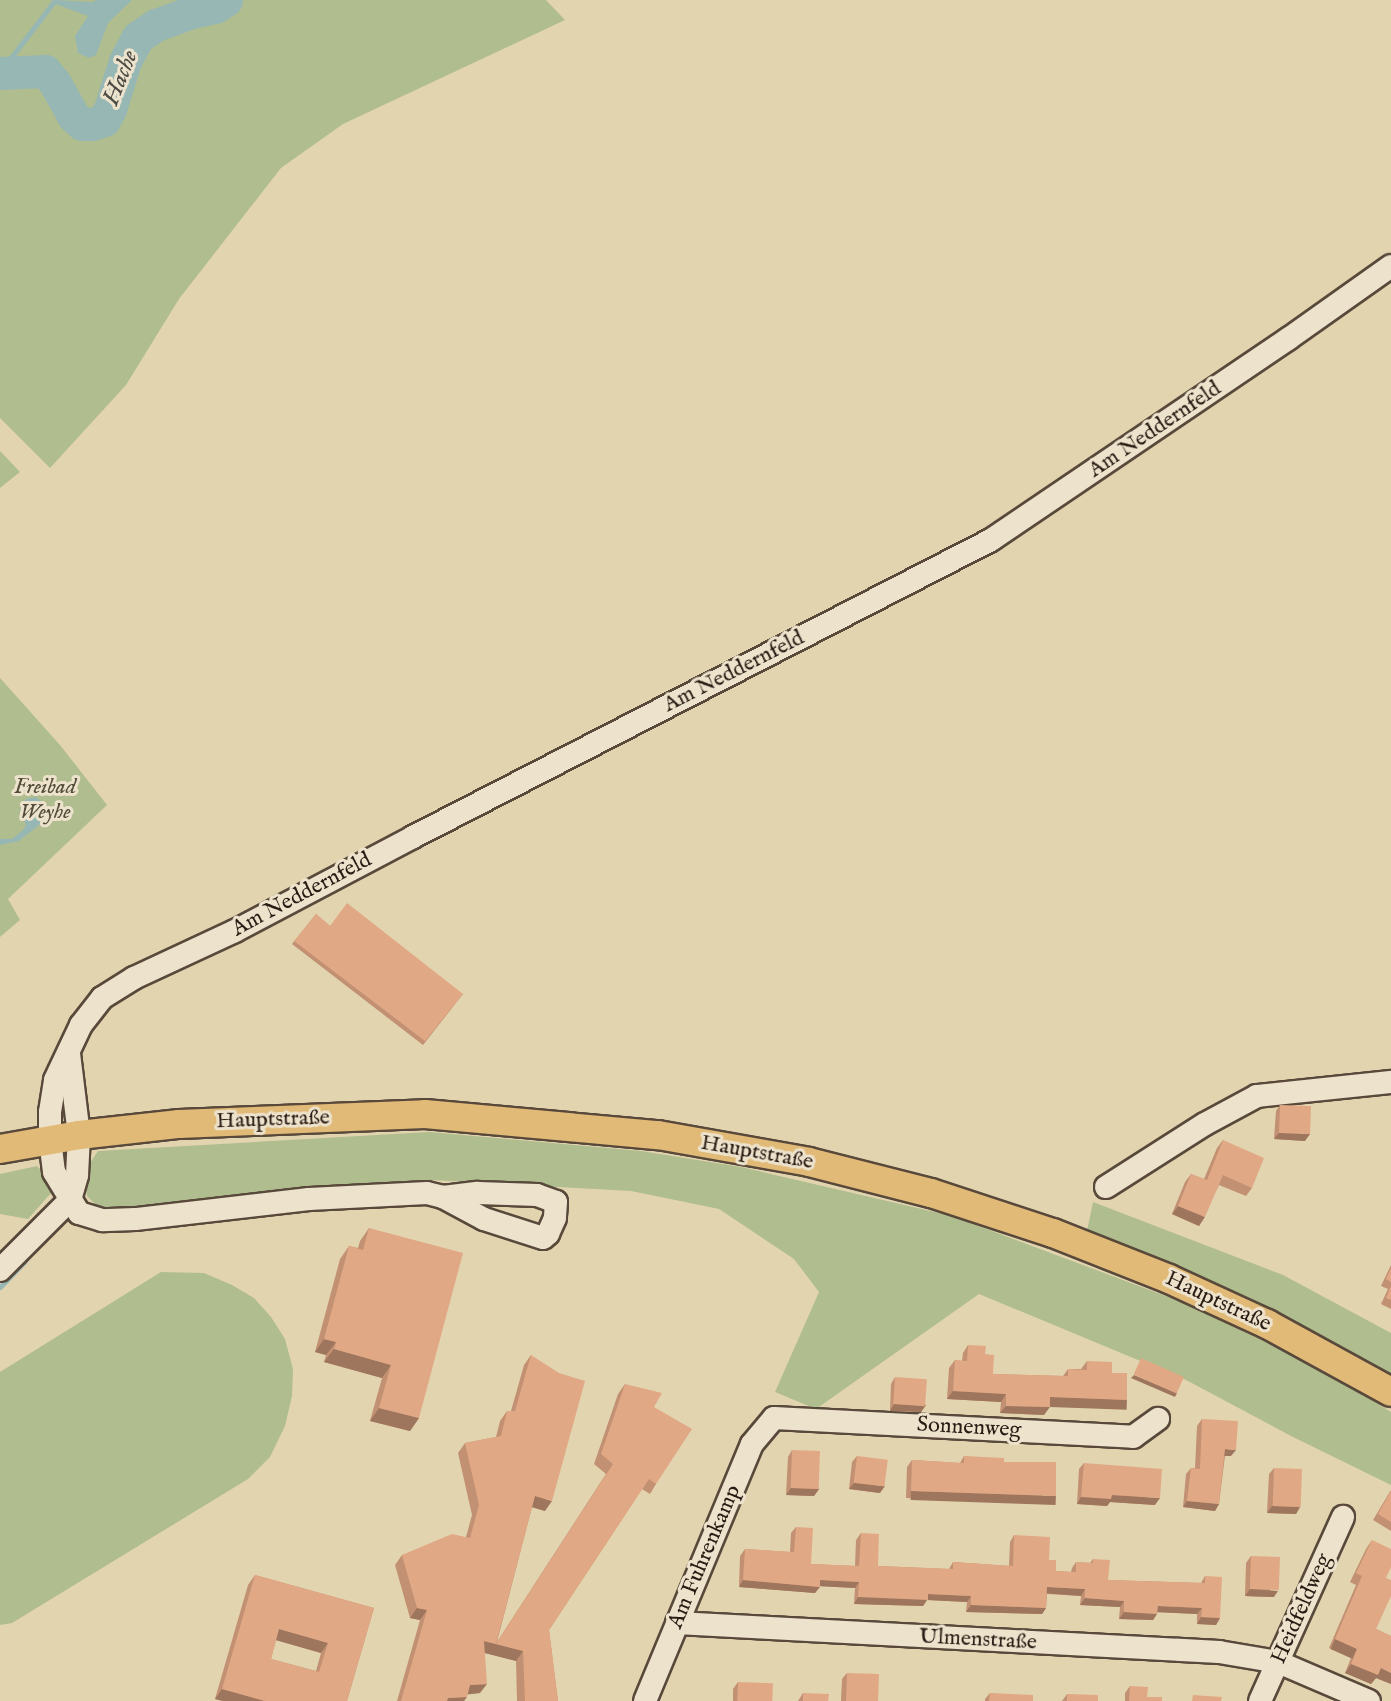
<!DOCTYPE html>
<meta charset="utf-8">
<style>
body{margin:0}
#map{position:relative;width:1391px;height:1701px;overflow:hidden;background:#e3d4b0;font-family:"IM FELL English",serif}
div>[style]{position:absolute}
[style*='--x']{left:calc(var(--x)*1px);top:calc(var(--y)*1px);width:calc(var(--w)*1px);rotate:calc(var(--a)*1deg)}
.green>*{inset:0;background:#b0bd8e}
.water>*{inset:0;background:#97b7b4}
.stream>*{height:5px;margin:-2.5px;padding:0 2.5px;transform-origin:2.5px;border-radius:2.5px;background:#97b7b4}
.river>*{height:33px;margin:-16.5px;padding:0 16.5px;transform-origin:16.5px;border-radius:16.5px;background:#97b7b4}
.roads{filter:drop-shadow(2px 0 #58493b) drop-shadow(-2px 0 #58493b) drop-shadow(0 2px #58493b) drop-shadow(0 -2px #58493b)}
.minor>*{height:22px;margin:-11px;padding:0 11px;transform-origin:11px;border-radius:11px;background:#ede3cc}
.major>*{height:28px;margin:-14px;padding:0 14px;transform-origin:14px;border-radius:14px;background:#e2ba78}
.wall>*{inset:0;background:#c29072}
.shaded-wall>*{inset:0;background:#9e765d;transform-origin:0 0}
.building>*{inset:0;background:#e1a885;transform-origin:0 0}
span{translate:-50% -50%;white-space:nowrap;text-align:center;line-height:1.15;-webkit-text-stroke:6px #ede3cc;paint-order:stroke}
.street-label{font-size:22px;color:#2a1b14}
.park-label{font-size:22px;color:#524c39;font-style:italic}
.water-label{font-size:24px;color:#4b4a44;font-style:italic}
</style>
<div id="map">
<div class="green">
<div style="clip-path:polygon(0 0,546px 0,565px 20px,343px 124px,281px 168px,179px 299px,126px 385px,50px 468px,0 418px)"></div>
<div style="clip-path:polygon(0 451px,20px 472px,0 488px)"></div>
<div style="clip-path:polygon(0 678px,60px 745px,107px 805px,8px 899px,20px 920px,0 937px)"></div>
<div style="clip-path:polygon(429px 1132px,641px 1151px,741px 1167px,952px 1216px,1179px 1301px,1318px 1367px,1391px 1412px,1391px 1485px,1293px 1437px,1186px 1380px,979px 1294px,816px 1409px,775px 1392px,819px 1292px,794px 1259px,719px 1209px,631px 1191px,431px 1180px,100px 1209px,87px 1196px,84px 1172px,98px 1151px)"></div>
<div style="clip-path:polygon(37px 1166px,48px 1177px,51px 1193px,28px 1219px,0 1214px,0 1174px)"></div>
<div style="clip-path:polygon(1093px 1202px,1283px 1275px,1391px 1333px,1391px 1374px,1250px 1298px,1087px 1231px)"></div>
<div style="clip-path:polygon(161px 1272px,204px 1273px,232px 1285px,254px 1298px,271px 1317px,285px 1339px,293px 1369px,292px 1396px,285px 1426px,270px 1457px,248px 1479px,12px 1623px,0 1625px,0 1372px)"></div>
</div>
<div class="water">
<div style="clip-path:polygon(55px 0,93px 2px,96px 0,132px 0,108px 23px,96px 55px,89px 58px,78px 53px,75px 36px,88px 16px,53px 3px)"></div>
<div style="clip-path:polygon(36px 797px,48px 807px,44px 821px,19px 841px,0 845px,0 839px,12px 839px,23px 830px,26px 825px,20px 810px,22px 804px,26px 799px)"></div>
</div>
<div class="stream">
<div style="--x:0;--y:72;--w:91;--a:-52.6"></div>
<div style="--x:0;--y:1287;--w:36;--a:-46"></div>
</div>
<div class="river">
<div style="--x:0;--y:73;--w:45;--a:-2.5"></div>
<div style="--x:45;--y:71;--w:16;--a:50"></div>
<div style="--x:55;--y:83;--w:38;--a:61"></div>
<div style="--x:73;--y:116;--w:12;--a:42"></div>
<div style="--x:82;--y:124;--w:10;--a:0"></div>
<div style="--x:92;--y:124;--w:13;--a:-18"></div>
<div style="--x:104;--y:120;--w:13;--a:-61"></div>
<div style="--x:110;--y:109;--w:50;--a:-72.6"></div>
<div style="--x:125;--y:61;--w:27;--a:-62"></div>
<div style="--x:138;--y:37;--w:22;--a:-34"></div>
<div style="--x:156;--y:25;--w:37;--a:-20"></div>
<div style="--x:191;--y:12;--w:25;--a:-12"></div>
<div style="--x:215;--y:7;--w:13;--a:-32"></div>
</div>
<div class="roads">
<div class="minor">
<div style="--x:1106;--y:1187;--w:117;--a:-32.5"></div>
<div style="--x:1205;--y:1124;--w:59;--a:-28.3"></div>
<div style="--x:1257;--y:1096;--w:135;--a:-6"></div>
<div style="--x:443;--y:1197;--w:35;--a:-7"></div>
<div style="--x:478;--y:1193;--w:59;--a:1.9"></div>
<div style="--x:537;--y:1195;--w:20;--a:20"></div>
<div style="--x:556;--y:1202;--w:16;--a:94"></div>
<div style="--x:555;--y:1218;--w:17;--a:114"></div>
<div style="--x:548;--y:1234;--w:6;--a:141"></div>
<div style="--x:543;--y:1238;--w:62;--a:-162.1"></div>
<div style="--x:484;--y:1219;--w:47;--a:-151.8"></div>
<div style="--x:443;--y:1197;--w:16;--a:-166"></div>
<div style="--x:427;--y:1193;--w:118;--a:177.1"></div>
<div style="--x:309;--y:1199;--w:175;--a:173.4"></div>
<div style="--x:135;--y:1219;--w:33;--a:178"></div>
<div style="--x:102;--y:1220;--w:24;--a:-163"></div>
<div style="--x:79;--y:1213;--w:48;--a:-121.4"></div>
<div style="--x:54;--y:1172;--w:33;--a:-97"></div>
<div style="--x:50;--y:1139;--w:27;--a:-90"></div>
<div style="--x:50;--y:1112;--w:32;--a:-81"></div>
<div style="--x:55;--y:1080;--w:61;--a:-64.7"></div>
<div style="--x:81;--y:1025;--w:34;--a:-52"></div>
<div style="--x:102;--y:998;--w:38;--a:-32"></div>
<div style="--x:134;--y:978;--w:111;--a:-25"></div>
<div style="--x:235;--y:931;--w:201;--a:-27.8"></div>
<div style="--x:413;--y:837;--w:650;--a:-27.2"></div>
<div style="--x:991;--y:540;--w:359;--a:-34.1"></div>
<div style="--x:1288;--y:339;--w:126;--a:-35.3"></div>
<div style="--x:0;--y:1270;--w:99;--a:-45"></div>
<div style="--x:70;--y:1200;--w:26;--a:-74"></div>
<div style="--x:77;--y:1175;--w:40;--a:-87.1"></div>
<div style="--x:79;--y:1135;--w:83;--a:-97"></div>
<div style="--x:677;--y:1623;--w:543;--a:3.06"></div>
<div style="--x:1219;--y:1652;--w:60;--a:9.6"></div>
<div style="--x:1278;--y:1662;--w:99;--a:23.2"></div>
<div style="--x:645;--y:1701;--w:278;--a:-67.4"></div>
<div style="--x:752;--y:1444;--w:34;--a:-50"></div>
<div style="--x:774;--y:1418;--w:360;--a:3"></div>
<div style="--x:1133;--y:1437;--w:31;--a:-36"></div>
<div style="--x:1260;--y:1701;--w:202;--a:-65.7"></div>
</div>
<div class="major">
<div style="--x:0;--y:1149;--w:80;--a:-10"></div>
<div style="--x:79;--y:1135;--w:101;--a:-6.3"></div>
<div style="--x:179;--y:1124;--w:246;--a:-2.3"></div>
<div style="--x:425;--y:1114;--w:234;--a:5.2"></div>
<div style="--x:658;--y:1135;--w:153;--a:10.1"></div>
<div style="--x:809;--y:1162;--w:126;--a:14.3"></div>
<div style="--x:931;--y:1193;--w:128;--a:18.2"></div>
<div style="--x:1053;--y:1233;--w:125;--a:21.6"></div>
<div style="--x:1169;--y:1279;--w:108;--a:24.7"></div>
<div style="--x:1267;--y:1324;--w:141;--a:28.7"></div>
</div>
</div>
<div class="wall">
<div style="clip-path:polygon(316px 914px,330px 926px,463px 994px,423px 1045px,292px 944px)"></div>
<div style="clip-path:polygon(1280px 1105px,1305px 1141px,1274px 1139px,1276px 1111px)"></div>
<div style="clip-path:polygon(1223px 1140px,1252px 1188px,1246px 1196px,1219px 1185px,1199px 1226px,1172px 1214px,1185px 1182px,1191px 1174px,1204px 1179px,1217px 1148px)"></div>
<div style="clip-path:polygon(369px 1228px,419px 1418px,410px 1431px,370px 1421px,382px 1378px,324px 1362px,326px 1355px,315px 1352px,340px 1259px,349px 1246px,358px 1248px,360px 1241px)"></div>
<div style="clip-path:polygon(1391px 1265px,1391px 1309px,1381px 1304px,1388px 1289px,1381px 1286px)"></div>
<div style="clip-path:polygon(968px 1345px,985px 1354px,993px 1374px,1063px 1376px,1068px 1369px,1081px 1369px,1087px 1361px,1112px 1373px,1127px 1400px,1121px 1408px,1050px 1405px,1044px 1415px,1000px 1413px,1001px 1402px,947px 1399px,949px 1368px,955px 1360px,962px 1361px,963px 1353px)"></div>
<div style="clip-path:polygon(531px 1355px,545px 1511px,532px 1507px,497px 1642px,606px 1474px,594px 1464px,618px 1394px,625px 1384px,654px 1407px,656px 1484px,650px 1494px,642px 1489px,549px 1630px,558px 1701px,517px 1701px,516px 1661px,485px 1653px,480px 1693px,467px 1694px,464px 1701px,397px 1701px,420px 1620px,410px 1618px,395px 1565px,402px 1555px,466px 1537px,472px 1515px,458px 1453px,465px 1443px,496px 1437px,500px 1421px,507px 1411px,511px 1411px,524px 1365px)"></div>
<div style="clip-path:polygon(895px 1377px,926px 1405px,921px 1412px,890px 1411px,891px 1384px)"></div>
<div style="clip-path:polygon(1202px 1419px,1231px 1456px,1225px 1456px,1219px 1504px,1215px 1511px,1183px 1507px,1186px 1474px,1191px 1468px,1195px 1468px,1197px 1426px)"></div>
<div style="clip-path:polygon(792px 1450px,819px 1489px,814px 1496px,786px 1495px,788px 1457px)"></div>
<div style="clip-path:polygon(857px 1456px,880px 1493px,849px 1489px,852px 1462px)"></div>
<div style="clip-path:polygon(964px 1456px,1004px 1462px,1051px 1503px,906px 1498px,907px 1467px,912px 1460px,960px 1463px)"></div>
<div style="clip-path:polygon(1084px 1463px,1155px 1505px,1110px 1502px,1107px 1506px,1077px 1504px,1079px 1469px)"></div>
<div style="clip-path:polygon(1274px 1468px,1300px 1507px,1296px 1514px,1267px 1513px,1269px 1474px)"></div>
<div style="clip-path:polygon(1391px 1490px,1391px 1531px,1373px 1520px)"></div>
<div style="clip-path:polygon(796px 1527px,811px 1564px,855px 1566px,856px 1540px,861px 1533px,878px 1566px,949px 1569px,953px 1562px,1009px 1566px,1010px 1542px,1014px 1535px,1049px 1560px,1056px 1571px,1071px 1572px,1072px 1568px,1076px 1562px,1090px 1563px,1093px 1559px,1108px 1580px,1201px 1583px,1205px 1576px,1220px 1618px,1216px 1625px,1197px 1624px,1197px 1614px,1158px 1612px,1153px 1620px,1119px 1619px,1120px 1607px,1080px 1605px,1081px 1596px,1047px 1594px,1046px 1608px,1042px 1614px,966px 1612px,967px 1602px,927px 1600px,923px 1606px,854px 1604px,855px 1588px,820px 1586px,815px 1593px,739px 1587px,740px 1556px,745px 1549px,790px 1552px,791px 1533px)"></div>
<div style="clip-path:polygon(1372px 1540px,1386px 1578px,1376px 1629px,1391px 1636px,1391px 1684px,1376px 1678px,1371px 1684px,1345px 1673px,1351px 1658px,1329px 1648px,1356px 1585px,1350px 1582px,1366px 1549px)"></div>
<div style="clip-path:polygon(1251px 1556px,1274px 1597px,1245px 1596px,1246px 1563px)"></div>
<div style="clip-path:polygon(evenodd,255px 1575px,374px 1608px,347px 1701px,223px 1701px,215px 1699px,248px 1585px,255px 1575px,276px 1640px,321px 1653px,316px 1671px,271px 1659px,276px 1640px)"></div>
<div style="clip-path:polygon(847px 1673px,878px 1701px,841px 1701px,842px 1679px)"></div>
<div style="clip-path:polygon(738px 1682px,772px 1701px,733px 1701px,733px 1689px)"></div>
<div style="clip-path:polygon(1130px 1686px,1147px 1697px,1162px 1701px,1125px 1701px,1125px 1693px)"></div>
<div style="clip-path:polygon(803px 1693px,828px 1701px,798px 1701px)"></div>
<div style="clip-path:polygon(990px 1693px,1033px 1701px,985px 1701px,985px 1699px)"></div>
<div style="clip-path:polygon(1067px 1694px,1098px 1701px,1062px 1701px)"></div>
</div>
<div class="shaded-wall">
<div style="clip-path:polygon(1279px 1133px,1310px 1134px,1305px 1141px,1274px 1139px)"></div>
<div style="clip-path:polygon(1178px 1206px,1205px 1217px,1199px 1226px,1172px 1214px)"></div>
<div style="clip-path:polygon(324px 1339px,336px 1342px,326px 1355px,315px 1352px)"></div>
<div style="clip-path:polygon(334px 1349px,391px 1365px,382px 1378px,324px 1362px)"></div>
<div style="clip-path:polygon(1134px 1375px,1177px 1393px,1175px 1397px,1131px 1378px)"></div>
<div style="clip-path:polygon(953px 1391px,1006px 1394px,1001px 1402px,947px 1399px)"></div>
<div style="left:1050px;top:1397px;width:77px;height:10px;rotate:2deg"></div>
<div style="clip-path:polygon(894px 1404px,926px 1405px,921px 1412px,890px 1411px)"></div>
<div style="clip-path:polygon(1006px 1406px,1050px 1407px,1044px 1415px,1000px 1413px)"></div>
<div style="clip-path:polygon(379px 1408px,419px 1418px,410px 1431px,370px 1421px)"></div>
<div style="clip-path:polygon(1225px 1449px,1236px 1450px,1231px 1456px,1221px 1456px)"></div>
<div style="clip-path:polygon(854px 1483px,885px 1486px,880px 1493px,849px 1489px)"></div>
<div style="clip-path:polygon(791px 1488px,819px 1489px,814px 1496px,786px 1495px)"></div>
<div style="left:911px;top:1491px;width:145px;height:9px;rotate:2deg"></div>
<div style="clip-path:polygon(1112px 1495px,1160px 1498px,1155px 1505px,1110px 1502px,1107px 1506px,1077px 1504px,1081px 1497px)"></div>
<div style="clip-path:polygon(535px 1496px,552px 1501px,545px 1511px,528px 1506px)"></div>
<div style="clip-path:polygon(1187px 1501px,1219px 1504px,1215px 1511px,1183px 1507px)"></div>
<div style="clip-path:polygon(1272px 1506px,1300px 1507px,1296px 1514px,1267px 1513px)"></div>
<div style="clip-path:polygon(743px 1580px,820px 1587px,815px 1593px,739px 1587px)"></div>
<div style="clip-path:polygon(820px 1580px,859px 1582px,855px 1588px,816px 1586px)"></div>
<div style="clip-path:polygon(1047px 1587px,1085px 1589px,1081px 1596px,1043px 1593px)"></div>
<div style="clip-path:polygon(1250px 1589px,1278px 1591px,1274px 1597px,1245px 1596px)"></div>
<div style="clip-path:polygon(928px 1594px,971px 1596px,967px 1602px,927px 1600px,923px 1606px,854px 1604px,858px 1597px)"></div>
<div style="clip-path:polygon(1085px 1598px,1124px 1601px,1120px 1607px,1080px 1605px)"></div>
<div style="clip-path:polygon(971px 1605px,1046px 1608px,1042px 1614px,966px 1612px)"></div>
<div style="clip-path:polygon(1158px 1606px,1202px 1608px,1197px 1614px,1153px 1612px)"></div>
<div style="clip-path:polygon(417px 1608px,427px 1610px,420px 1620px,410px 1618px)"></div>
<div style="clip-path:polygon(1124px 1612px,1157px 1614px,1153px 1620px,1119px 1619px)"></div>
<div style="clip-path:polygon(1201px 1617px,1220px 1618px,1216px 1625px,1197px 1624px)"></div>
<div style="clip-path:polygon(279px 1629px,328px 1643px,321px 1653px,272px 1639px)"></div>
<div style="left:1335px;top:1639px;width:24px;height:11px;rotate:24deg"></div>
<div style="clip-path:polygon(484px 1641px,523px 1651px,516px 1661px,477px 1651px)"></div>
<div style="clip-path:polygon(1351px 1664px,1381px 1668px,1391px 1673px,1391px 1684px,1376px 1678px,1371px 1684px,1345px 1673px)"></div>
<div style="clip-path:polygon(487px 1684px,480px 1693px,463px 1695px,470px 1685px)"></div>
<div style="clip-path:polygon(222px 1689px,265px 1701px,223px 1701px,215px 1699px)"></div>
<div style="clip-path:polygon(467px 1697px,464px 1701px,446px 1701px,448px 1698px)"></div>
</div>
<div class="building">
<div style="clip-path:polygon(347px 903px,463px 994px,425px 1041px,294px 941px,316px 914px,330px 926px)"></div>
<div style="left:1280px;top:1105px;width:31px;height:28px;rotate:2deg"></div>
<div style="clip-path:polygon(1223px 1140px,1264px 1158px,1252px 1188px,1223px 1175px,1205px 1217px,1178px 1206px,1191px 1174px,1207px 1180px)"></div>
<div style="clip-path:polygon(369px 1228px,463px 1253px,419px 1418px,379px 1408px,391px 1365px,334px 1349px,336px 1342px,324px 1339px,349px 1246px,363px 1250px)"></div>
<div style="clip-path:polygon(1391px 1268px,1391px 1282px,1386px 1279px)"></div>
<div style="clip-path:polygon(1391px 1286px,1391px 1300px,1386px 1298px)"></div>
<div style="clip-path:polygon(968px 1345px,986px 1346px,985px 1354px,994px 1355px,993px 1374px,1068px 1376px,1068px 1369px,1087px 1370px,1087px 1361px,1112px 1362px,1112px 1373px,1127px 1373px,1127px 1400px,1050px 1397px,1050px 1407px,1006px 1406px,1006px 1394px,953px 1391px,955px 1360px,967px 1361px)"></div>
<div style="clip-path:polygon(531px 1355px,559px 1373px,585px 1381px,552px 1501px,535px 1496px,496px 1644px,613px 1464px,601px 1454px,625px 1384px,662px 1393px,654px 1407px,692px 1429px,656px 1484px,649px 1479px,549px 1630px,558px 1701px,525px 1701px,523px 1651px,484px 1641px,487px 1684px,470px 1685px,467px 1697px,448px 1698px,447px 1701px,401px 1701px,427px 1610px,417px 1608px,402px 1555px,452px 1534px,470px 1538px,479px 1505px,465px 1443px,501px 1436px,507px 1411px,515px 1411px)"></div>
<div style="left:1141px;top:1358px;width:47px;height:18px;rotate:24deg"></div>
<div style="left:895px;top:1377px;width:32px;height:27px;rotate:4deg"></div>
<div style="clip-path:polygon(1202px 1419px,1238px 1421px,1236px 1450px,1225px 1449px,1219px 1504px,1187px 1501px,1191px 1468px,1200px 1469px)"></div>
<div style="left:792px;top:1450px;width:28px;height:38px;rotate:2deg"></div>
<div style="left:857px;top:1456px;width:31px;height:27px;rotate:7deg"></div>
<div style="clip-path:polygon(964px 1456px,1004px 1458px,1004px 1462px,1056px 1462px,1056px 1496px,911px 1491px,912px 1460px,964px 1463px)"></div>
<div style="clip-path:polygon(1084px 1463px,1162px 1469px,1160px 1498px,1112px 1495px,1111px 1499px,1081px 1497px)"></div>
<div style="left:1274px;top:1468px;width:28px;height:38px;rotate:2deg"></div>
<div style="clip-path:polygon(1391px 1491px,1391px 1522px,1378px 1514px)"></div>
<div style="clip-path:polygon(796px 1527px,813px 1528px,811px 1564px,859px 1566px,861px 1533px,879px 1534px,878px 1566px,953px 1569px,953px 1562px,1013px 1566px,1014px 1535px,1050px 1537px,1049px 1560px,1056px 1560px,1056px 1571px,1076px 1572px,1076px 1562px,1093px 1563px,1093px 1559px,1110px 1560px,1108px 1580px,1205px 1583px,1205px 1576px,1222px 1577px,1220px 1618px,1201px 1617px,1202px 1608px,1158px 1606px,1157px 1614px,1124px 1612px,1124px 1601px,1085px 1598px,1085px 1589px,1047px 1587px,1046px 1608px,971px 1605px,971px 1596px,928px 1594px,928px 1600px,858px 1597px,859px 1582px,820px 1580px,820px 1587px,743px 1580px,745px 1549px,794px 1552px)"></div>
<div style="clip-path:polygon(1372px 1540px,1391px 1549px,1391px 1567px,1386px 1578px,1391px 1580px,1391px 1596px,1376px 1629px,1391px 1636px,1391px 1673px,1381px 1668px,1378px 1675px,1351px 1664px,1357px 1649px,1335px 1639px,1362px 1576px,1356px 1573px)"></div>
<div style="left:1251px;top:1556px;width:29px;height:33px;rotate:2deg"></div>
<div style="clip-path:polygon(evenodd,255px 1575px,374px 1608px,347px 1701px,265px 1701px,222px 1689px,255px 1575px,279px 1629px,328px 1643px,319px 1672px,271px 1659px,279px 1629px)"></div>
<div style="left:847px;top:1673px;width:32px;height:28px;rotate:2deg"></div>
<div style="left:738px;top:1682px;width:35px;height:19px;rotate:2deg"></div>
<div style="clip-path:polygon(1130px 1686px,1148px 1687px,1147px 1697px,1162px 1697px,1162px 1701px,1129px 1701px)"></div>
<div style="clip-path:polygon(803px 1693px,829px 1694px,828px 1701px,803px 1701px)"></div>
<div style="clip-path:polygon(990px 1693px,1033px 1695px,1033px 1701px,989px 1701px)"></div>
<div style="clip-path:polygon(1067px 1694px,1098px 1695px,1098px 1701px,1067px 1701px)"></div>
<div style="clip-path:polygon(1193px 1695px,1222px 1697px,1221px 1701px,1192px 1701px)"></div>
</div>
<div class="street-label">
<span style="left:1155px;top:430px;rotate:-34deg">Am Neddernfeld</span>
<span style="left:734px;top:672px;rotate:-27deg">Am Neddernfeld</span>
<span style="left:302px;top:895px;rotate:-28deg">Am Neddernfeld</span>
<span style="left:273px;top:1120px;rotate:-2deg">Hauptstraße</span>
<span style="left:757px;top:1153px;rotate:10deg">Hauptstraße</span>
<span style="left:1218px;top:1302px;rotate:25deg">Hauptstraße</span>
<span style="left:969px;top:1428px;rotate:3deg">Sonnenweg</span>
<span style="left:705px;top:1557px;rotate:-67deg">Am Fuhrenkamp</span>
<span style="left:1302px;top:1609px;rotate:-66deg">Heidfeldweg</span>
<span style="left:978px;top:1640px;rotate:3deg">Ulmenstraße</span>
</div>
<div class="park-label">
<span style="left:45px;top:800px">Freibad<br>Weyhe</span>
</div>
<div class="water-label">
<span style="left:121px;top:78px;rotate:-68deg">Hache</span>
</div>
</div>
